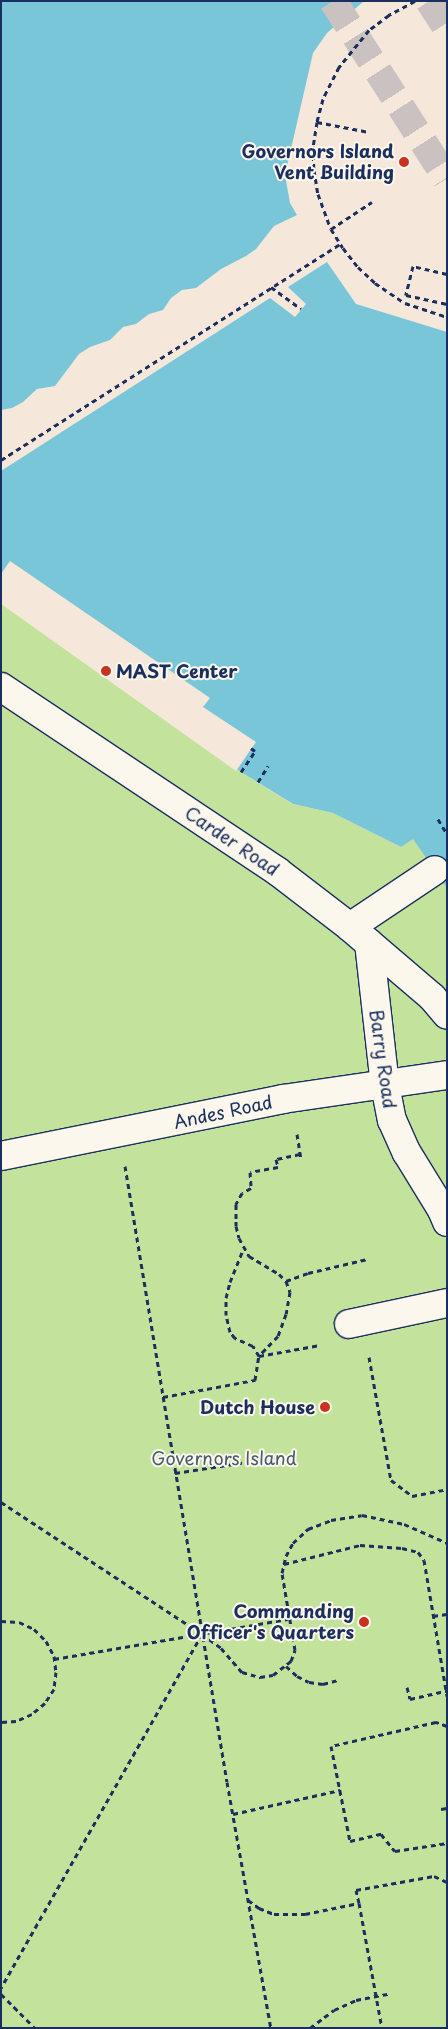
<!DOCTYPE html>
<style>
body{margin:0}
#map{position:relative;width:448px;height:2029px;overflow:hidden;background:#f5e7da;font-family:"Playpen Sans",sans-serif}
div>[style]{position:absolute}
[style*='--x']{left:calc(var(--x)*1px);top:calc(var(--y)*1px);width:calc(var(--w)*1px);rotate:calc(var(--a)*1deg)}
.green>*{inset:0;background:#c3e29b}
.water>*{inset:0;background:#7ac6d9}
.pier>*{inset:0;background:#f5e7da}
.motorway-tunnel>*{height:28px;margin-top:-14px;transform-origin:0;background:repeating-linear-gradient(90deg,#c9c2c1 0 28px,transparent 0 42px)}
.path>*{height:3px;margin-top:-1.5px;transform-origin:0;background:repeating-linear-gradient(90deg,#1b2f5e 0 5px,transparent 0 9px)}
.roads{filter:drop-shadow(1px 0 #1b2f5e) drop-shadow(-1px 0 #1b2f5e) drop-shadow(0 1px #1b2f5e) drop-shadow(0 -1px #1b2f5e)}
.pedestrian>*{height:28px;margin:-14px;padding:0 14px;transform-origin:14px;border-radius:14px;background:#fbf7ec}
.dots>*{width:14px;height:14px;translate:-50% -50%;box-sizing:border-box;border:2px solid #fbf7ec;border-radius:50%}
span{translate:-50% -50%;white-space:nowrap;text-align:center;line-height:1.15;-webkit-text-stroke:4px #fbf7ec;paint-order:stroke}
.poi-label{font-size:18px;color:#1b2f5e;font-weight:700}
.right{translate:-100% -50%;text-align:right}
.left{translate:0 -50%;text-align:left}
.street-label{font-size:18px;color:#1b2f5e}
.park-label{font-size:18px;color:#455c6d}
.frame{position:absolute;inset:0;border:2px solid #1b2f5e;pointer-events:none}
</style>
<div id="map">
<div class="green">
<div style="clip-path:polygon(1px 601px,241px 772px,292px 804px,333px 813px,401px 847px,413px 838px,447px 888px,447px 2028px,1px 2028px)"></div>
</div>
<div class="water">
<div style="clip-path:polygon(1px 1px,447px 1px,447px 888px,413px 839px,401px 847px,333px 813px,293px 804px,241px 772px,1px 601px)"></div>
</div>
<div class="pier">
<div style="clip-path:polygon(364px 1px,447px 1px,447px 332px,356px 304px,327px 262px,288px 287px,306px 304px,295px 317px,270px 298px,1px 471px,1px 410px,12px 408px,23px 402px,37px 389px,55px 386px,79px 354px,90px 347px,110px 340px,123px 327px,136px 324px,149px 314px,163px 310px,171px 298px,182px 290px,196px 288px,221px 269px,246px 256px,256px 249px,274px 226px,297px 215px,290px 203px,285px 175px,313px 53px,327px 33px)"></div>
<div style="clip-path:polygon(10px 561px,210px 698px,203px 707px,256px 742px,236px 771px,1px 604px,1px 574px)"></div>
</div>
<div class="motorway-tunnel">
<div style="--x:333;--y:1;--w:211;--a:57.4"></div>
<div style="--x:429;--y:1;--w:33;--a:57"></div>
</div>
<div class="path">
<div style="--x:415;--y:1;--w:30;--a:152"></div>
<div style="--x:389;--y:15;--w:25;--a:143"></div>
<div style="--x:369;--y:30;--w:48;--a:129"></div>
<div style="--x:339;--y:67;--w:36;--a:117"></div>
<div style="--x:323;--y:99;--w:24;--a:105"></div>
<div style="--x:317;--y:122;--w:24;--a:99"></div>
<div style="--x:313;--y:146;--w:24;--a:88"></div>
<div style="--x:314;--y:170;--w:24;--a:81"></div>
<div style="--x:318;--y:194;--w:37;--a:70"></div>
<div style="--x:331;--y:229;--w:22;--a:58"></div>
<div style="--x:343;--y:248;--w:24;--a:52"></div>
<div style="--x:358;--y:267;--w:23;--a:43"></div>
<div style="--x:375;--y:283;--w:36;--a:34"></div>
<div style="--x:405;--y:303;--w:44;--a:18.4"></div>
<div style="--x:317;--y:122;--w:53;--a:10.9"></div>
<div style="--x:331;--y:229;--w:49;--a:-33.4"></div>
<div style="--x:447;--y:274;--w:35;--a:-167"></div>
<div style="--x:413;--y:266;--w:30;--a:104"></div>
<div style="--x:406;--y:295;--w:42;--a:12.4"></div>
<div style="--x:271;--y:287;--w:37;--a:36"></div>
<div style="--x:1;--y:460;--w:402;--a:-32.5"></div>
<div style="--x:241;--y:772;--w:25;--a:-56"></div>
<div style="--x:255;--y:751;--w:5;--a:-143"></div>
<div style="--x:258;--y:782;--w:19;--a:-58"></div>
<div style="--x:438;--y:819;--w:17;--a:59"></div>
<div style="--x:297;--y:1134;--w:24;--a:81"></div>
<div style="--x:300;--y:1154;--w:25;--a:168"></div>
<div style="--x:276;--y:1159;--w:8;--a:76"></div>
<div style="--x:278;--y:1167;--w:28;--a:170"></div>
<div style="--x:250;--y:1172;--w:16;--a:86"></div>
<div style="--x:251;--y:1188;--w:10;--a:151"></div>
<div style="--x:242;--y:1193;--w:13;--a:119"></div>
<div style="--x:236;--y:1204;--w:22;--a:90"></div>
<div style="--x:236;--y:1226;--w:12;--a:76"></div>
<div style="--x:239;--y:1238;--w:21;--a:61"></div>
<div style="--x:249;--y:1256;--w:35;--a:31"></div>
<div style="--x:279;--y:1274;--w:10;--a:45"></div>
<div style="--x:286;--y:1281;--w:12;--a:70"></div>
<div style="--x:290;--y:1292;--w:22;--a:100"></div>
<div style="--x:286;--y:1314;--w:23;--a:110"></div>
<div style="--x:278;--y:1336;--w:28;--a:134"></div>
<div style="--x:259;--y:1356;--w:62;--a:-10.2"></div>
<div style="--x:125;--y:1166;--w:624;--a:80.6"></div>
<div style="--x:227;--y:1782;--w:250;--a:79.9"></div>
<div style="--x:286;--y:1281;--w:23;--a:-20"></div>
<div style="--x:308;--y:1273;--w:61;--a:-13.3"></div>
<div style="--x:369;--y:1357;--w:125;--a:79.9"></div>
<div style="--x:391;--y:1480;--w:26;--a:37"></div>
<div style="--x:412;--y:1496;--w:36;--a:-11"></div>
<div style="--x:163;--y:1397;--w:94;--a:-10.5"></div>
<div style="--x:255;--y:1380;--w:24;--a:-81"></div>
<div style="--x:259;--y:1356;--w:12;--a:-121"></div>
<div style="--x:253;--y:1346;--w:20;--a:-156"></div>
<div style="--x:235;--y:1338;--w:8;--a:-130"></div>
<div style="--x:230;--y:1332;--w:17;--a:-103"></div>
<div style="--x:226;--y:1315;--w:17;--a:-90"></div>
<div style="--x:226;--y:1298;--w:16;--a:-76"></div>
<div style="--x:230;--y:1282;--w:35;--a:-68"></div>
<div style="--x:175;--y:1473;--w:104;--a:-8.8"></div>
<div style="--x:1;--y:1502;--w:240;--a:33.3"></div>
<div style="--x:202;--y:1634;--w:407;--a:119.6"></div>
<div style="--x:284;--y:1564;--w:78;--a:-14"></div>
<div style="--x:360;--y:1545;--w:42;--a:4.1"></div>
<div style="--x:402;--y:1548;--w:16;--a:14"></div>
<div style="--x:418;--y:1552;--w:10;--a:53"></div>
<div style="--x:424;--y:1560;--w:138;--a:80.4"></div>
<div style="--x:433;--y:1616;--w:14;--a:-8"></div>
<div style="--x:1;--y:1621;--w:18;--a:3"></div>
<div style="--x:19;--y:1622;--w:17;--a:25"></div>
<div style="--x:34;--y:1629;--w:17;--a:45"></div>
<div style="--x:46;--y:1641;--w:17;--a:62"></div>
<div style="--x:54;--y:1656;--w:16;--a:83"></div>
<div style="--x:56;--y:1672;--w:17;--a:97"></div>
<div style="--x:54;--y:1689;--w:17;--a:123"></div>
<div style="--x:45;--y:1703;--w:17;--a:140"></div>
<div style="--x:32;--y:1714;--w:17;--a:156"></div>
<div style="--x:16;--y:1721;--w:15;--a:176"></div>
<div style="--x:202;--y:1634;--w:24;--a:36"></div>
<div style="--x:221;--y:1648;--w:32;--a:49"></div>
<div style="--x:242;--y:1672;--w:19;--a:16"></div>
<div style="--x:260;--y:1677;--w:13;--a:-9"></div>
<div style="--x:273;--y:1675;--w:23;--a:-38"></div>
<div style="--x:291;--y:1661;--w:12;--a:-70"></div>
<div style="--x:295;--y:1650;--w:78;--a:-99.6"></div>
<div style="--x:282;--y:1573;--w:17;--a:-77"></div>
<div style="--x:286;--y:1556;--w:15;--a:-62"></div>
<div style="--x:293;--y:1543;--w:21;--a:-43"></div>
<div style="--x:308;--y:1529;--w:25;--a:-21"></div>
<div style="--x:331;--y:1520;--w:31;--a:-9"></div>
<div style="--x:362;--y:1515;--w:43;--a:12.1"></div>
<div style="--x:404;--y:1524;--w:47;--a:23.8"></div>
<div style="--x:54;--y:1659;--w:249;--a:-9.7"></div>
<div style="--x:286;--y:1666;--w:15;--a:42"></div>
<div style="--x:297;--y:1676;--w:13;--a:27"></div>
<div style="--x:309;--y:1682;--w:14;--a:8"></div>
<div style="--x:323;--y:1684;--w:16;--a:-15"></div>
<div style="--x:407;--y:1687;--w:12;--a:76"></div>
<div style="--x:410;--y:1699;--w:37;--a:-13"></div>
<div style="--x:447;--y:1726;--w:12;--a:-160"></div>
<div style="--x:436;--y:1722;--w:108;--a:167.1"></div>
<div style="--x:331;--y:1746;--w:97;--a:78.7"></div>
<div style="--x:350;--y:1841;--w:32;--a:-13"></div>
<div style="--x:381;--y:1834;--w:22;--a:51"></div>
<div style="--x:395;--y:1851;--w:53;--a:-8.7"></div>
<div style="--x:441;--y:1809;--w:6;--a:-9"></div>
<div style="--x:233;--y:1814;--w:110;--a:-12.6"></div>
<div style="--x:248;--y:1900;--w:14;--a:36"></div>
<div style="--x:259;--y:1908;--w:16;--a:22"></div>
<div style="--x:274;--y:1914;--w:31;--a:0"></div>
<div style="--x:305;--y:1914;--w:55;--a:-11.5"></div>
<div style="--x:359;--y:1903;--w:127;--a:79.6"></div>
<div style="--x:359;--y:1903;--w:13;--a:-103"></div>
<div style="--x:356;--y:1890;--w:79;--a:-10.2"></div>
<div style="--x:434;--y:1876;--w:14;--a:25"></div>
<div style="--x:1;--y:1994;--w:48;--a:45"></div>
<div style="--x:310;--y:2028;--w:30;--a:-37"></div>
<div style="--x:334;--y:2010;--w:24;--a:-24"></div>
<div style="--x:356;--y:2000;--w:33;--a:-11"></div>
</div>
<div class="roads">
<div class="pedestrian">
<div style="--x:1;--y:687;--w:332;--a:33.7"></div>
<div style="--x:277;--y:871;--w:92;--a:37.5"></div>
<div style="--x:350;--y:927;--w:108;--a:40.5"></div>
<div style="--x:432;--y:997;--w:23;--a:50"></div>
<div style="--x:350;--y:927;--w:102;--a:-33.8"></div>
<div style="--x:369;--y:943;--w:143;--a:83.6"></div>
<div style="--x:385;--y:1085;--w:36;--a:79"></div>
<div style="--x:392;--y:1120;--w:36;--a:66"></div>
<div style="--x:407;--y:1153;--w:67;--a:58.4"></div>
<div style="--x:442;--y:1210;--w:13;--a:67"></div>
<div style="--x:1;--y:1156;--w:288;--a:-11.4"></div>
<div style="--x:283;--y:1099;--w:166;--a:-8.3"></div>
<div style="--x:349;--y:1324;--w:100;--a:-12.1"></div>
</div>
</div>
<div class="dots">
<div style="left:404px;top:162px;background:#c8321e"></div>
<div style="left:106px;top:671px;background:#c8321e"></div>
<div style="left:325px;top:1407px;background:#c8321e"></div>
<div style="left:364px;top:1622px;background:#c8321e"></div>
</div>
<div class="poi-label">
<span class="right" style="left:394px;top:162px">Governors Island<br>Vent Building</span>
<span class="left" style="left:116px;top:671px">MAST Center</span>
<span class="right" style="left:315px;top:1407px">Dutch House</span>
<span class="right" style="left:354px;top:1622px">Commanding<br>Officer's Quarters</span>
</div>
<div class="street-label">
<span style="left:232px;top:841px;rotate:34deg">Carder Road</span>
<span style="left:383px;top:1059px;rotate:82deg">Barry Road</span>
<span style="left:223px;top:1112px;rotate:-12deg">Andes Road</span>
</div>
<div class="park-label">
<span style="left:224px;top:1458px">Governors Island</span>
</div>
<div class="frame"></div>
</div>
